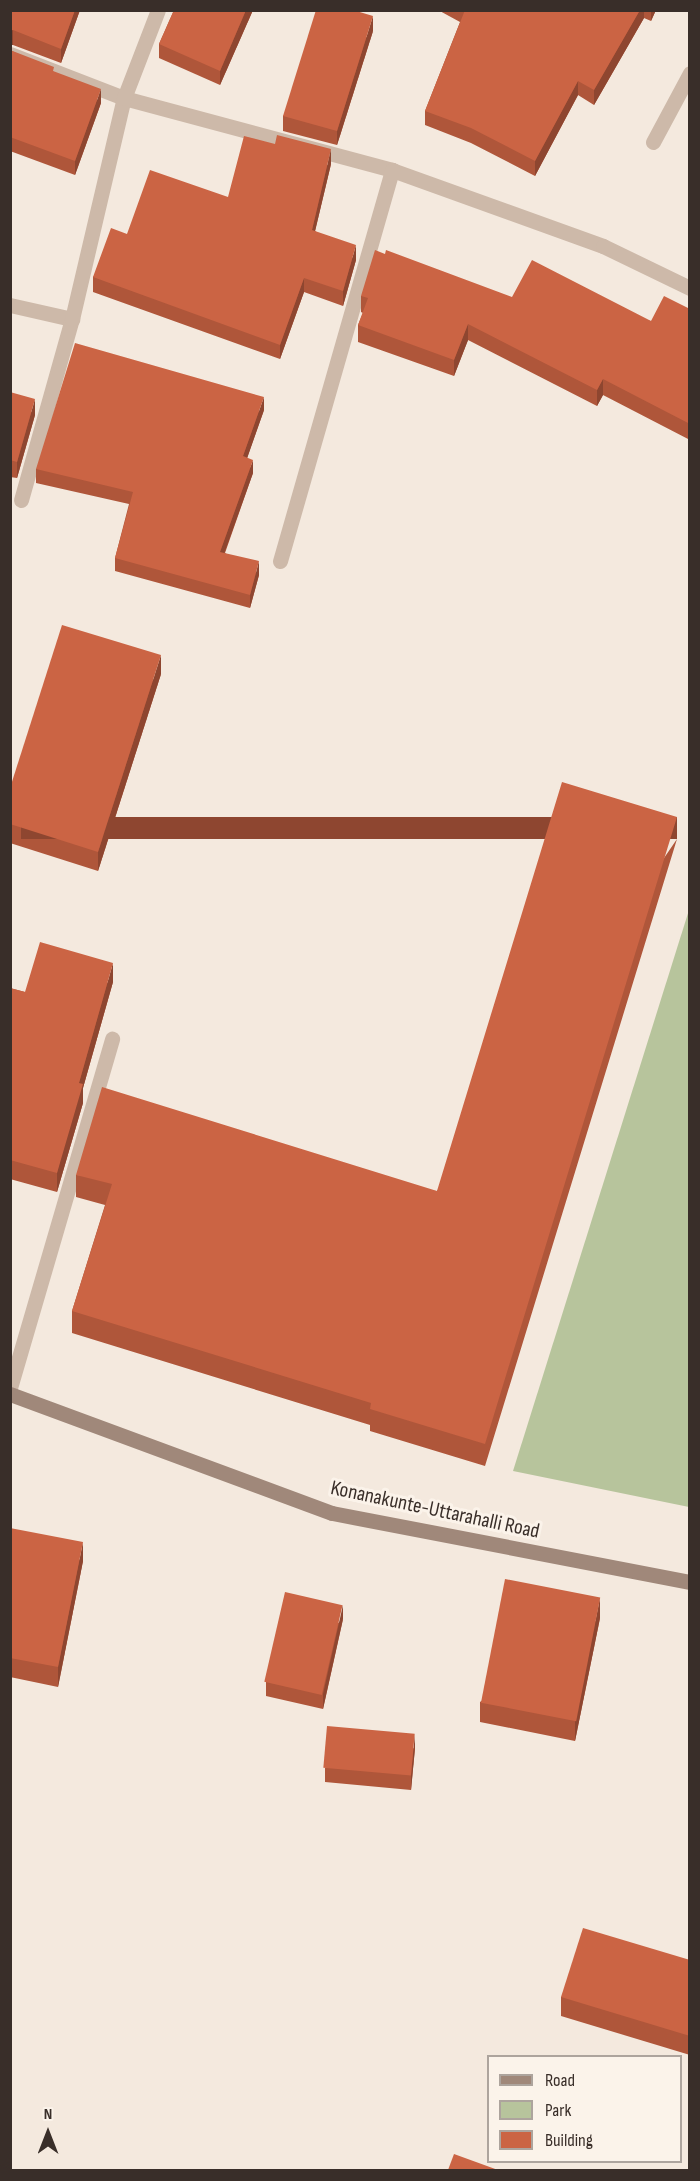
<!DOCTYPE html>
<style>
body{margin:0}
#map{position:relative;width:700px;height:2181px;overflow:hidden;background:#f4e9de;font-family:"Sofia Sans Condensed",sans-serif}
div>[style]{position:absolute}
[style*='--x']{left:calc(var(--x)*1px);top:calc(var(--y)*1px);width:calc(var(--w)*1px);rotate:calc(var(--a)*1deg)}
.green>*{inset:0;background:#b7c49c}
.street>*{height:15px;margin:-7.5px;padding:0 7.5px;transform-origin:7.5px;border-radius:7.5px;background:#cdb9a9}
.secondary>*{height:15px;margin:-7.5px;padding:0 7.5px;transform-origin:7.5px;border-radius:7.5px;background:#a0887a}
.wall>*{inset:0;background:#af563a}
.shaded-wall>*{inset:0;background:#8e4630;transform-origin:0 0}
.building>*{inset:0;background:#cb6444;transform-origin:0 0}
span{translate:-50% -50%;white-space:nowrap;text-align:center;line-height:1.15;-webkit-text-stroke:6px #fbf3ea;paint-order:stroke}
.street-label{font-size:21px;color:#392e29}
.frame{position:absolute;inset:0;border:12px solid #392e29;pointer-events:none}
.legend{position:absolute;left:487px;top:2055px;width:195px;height:108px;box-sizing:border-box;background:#fbf3ea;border:2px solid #ada49d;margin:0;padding:8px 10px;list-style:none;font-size:18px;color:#392e29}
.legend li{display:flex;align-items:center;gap:12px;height:30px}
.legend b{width:30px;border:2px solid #ada49d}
.north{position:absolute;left:18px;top:2103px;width:60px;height:60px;-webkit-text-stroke:4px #fbf3ea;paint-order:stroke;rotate:0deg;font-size:16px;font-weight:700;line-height:24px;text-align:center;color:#392e29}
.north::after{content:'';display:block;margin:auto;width:21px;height:27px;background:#392e29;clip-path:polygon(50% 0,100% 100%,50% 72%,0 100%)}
</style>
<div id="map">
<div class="green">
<div style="clip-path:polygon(689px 910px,689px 1507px,513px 1471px)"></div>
</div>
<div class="street">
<div style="--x:10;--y:54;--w:122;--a:21.1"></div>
<div style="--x:124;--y:98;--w:278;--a:15"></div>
<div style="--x:392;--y:170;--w:224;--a:19.8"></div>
<div style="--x:603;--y:246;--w:97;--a:25.8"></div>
<div style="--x:653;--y:142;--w:78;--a:-61.8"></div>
<div style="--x:10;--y:305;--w:64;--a:12.7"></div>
<div style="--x:21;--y:500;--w:188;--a:-74.3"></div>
<div style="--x:72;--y:319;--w:227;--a:-76.8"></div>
<div style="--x:124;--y:98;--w:94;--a:-68.9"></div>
<div style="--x:280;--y:561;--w:407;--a:-74"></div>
<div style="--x:10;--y:1388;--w:364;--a:-73.7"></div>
</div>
<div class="secondary">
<div style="--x:10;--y:1394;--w:343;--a:20.3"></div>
<div style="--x:332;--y:1513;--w:365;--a:10.9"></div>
</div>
<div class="wall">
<div style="clip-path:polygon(10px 10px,80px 10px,61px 63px,13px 45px,10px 45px)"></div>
<div style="clip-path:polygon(174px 10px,253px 10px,220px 85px,159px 58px,159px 44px)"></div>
<div style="clip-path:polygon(438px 10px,656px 10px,651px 21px,644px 18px,594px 105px,578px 95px,535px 176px,471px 143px,425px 125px,425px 111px,460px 22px)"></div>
<div style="clip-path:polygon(373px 31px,337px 145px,283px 131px,283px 116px)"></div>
<div style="clip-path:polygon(10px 50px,54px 72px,101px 103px,75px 175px,10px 151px)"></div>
<div style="clip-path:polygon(331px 164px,315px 231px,356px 260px,343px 306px,304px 292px,280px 359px,93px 292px,93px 277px,127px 234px)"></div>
<div style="clip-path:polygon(361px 296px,512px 297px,651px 321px,690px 309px,690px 440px,603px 395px,597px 406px,468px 340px,454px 376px,358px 342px,358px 325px,363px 313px,361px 312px)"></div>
<div style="clip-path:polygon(10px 392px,35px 415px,17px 478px,10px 477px)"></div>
<div style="clip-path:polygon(264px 410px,247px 458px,253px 473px,225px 553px,259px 575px,250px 608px,115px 571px,115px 558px,129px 504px,36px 483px,36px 469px)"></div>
<div style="clip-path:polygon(161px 674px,98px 871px,10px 843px,10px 788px)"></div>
<div style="clip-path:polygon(677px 839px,485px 1466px,370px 1431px,370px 1425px,72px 1333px,72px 1311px,105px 1205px,76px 1197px,76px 1175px,437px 1191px)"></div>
<div style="clip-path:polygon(113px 982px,83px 1088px,83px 1103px,57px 1192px,10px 1179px,10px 988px,25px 992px)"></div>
<div style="clip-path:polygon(10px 1528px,83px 1561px,58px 1687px,10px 1677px)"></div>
<div style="clip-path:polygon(600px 1618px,575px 1741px,480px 1722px,480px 1702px)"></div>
<div style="clip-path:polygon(343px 1619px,323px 1709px,266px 1696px,266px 1682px)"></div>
<div style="clip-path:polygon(415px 1748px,411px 1790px,325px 1782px,325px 1768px)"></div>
<div style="clip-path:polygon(690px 1960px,690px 2055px,561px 2016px,561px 1997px)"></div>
</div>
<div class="shaded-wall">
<div style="clip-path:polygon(75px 10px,80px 10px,61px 63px,61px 49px)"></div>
<div style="clip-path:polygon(246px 10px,253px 10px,220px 85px,220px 71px)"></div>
<div style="clip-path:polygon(640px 10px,644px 10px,644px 18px,594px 105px,594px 90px)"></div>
<div style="clip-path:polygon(651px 10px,656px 10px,651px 21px)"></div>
<div style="clip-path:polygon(373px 16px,373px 31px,337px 145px,337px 131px)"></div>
<div style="left:13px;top:30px;width:15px;height:3px;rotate:90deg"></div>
<div style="clip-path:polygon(578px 81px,578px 95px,535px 176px,535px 161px)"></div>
<div style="clip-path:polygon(101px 89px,101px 103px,75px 175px,75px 161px)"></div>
<div style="clip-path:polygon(331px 149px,331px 164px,312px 244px,312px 230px)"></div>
<div style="clip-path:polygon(356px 245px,356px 260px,343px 306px,343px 291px)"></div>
<div style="clip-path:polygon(304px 278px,304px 292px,280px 359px,280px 345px)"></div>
<div style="clip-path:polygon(468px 324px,468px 340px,454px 376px,454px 360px)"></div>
<div style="clip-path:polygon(603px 379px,603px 395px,597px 406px,597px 390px)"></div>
<div style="clip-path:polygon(264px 397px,264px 410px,243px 470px,243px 456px)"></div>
<div style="clip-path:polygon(35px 399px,35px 415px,17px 478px,17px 462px)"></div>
<div style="clip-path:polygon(253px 460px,253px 473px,220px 565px,220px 552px)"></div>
<div style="clip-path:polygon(259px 561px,259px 575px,250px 608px,250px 595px)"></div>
<div style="clip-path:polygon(161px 655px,161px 674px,98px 871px,98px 852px)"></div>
<div style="left:677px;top:817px;width:22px;height:656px;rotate:90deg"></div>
<div style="clip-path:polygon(113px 963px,113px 982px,83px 1088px,83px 1103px,57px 1192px,57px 1173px,79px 1083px)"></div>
<div style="clip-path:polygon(83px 1542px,83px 1561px,58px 1687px,58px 1667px)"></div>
<div style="clip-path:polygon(600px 1598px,600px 1618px,575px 1741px,575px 1722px)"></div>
<div style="clip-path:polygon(343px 1605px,343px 1619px,323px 1709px,323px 1694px)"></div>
<div style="clip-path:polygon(415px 1734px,415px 1748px,411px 1790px,411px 1775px)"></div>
</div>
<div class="building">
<div style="clip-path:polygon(10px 10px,75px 10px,61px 49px,13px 30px,10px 31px)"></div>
<div style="clip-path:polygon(174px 10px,246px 10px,220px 71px,159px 44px)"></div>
<div style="clip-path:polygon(316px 10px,353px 10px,373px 16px,337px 131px,283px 116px)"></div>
<div style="clip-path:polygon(465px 10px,640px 10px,594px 90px,578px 81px,535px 161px,471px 128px,425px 111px)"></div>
<div style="clip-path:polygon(10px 50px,54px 67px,53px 71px,101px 89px,75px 161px,10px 137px)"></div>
<div style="clip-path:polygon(277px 135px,331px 149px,312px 230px,356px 245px,343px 291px,304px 278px,280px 345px,93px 277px,111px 228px,127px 234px,150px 170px,228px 197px,244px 136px,275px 144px)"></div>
<div style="clip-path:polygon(375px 250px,385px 254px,386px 250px,512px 297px,532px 260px,651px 321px,664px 296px,690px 309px,690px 424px,603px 379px,597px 390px,468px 324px,454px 360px,358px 325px,368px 298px,361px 296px)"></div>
<div style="clip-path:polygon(75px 343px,264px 397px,243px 456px,253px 460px,220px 552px,259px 561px,250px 595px,115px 558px,133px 492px,36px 469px)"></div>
<div style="clip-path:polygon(10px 392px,35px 399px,17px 462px,10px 460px)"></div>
<div style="clip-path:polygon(62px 625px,161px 655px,98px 852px,10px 824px,10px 788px)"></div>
<div style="clip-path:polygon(562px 782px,677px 817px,485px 1444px,370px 1409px,371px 1403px,72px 1311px,112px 1184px,76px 1175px,102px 1087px,437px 1191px)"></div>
<div style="clip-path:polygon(40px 942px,113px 963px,79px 1083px,83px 1084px,57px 1173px,10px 1160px,10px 988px,25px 992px)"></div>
<div style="clip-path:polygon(10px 1528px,83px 1542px,58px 1667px,10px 1658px)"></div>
<div style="left:505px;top:1579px;width:97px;height:126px;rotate:11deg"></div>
<div style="left:285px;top:1592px;width:59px;height:92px;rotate:13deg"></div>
<div style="left:327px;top:1726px;width:88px;height:42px;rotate:5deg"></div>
<div style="clip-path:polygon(583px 1928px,690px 1960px,690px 2036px,561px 1997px)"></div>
<div style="clip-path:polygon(454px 2154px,498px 2170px,448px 2170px)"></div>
</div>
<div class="street-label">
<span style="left:435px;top:1510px;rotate:12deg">Konanakunte-Uttarahalli Road</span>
</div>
<div class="frame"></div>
<ul class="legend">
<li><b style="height:8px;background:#a0887a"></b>Road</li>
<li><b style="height:16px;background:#b7c49c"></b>Park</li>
<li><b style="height:16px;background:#cb6444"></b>Building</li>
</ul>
<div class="north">N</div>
</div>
